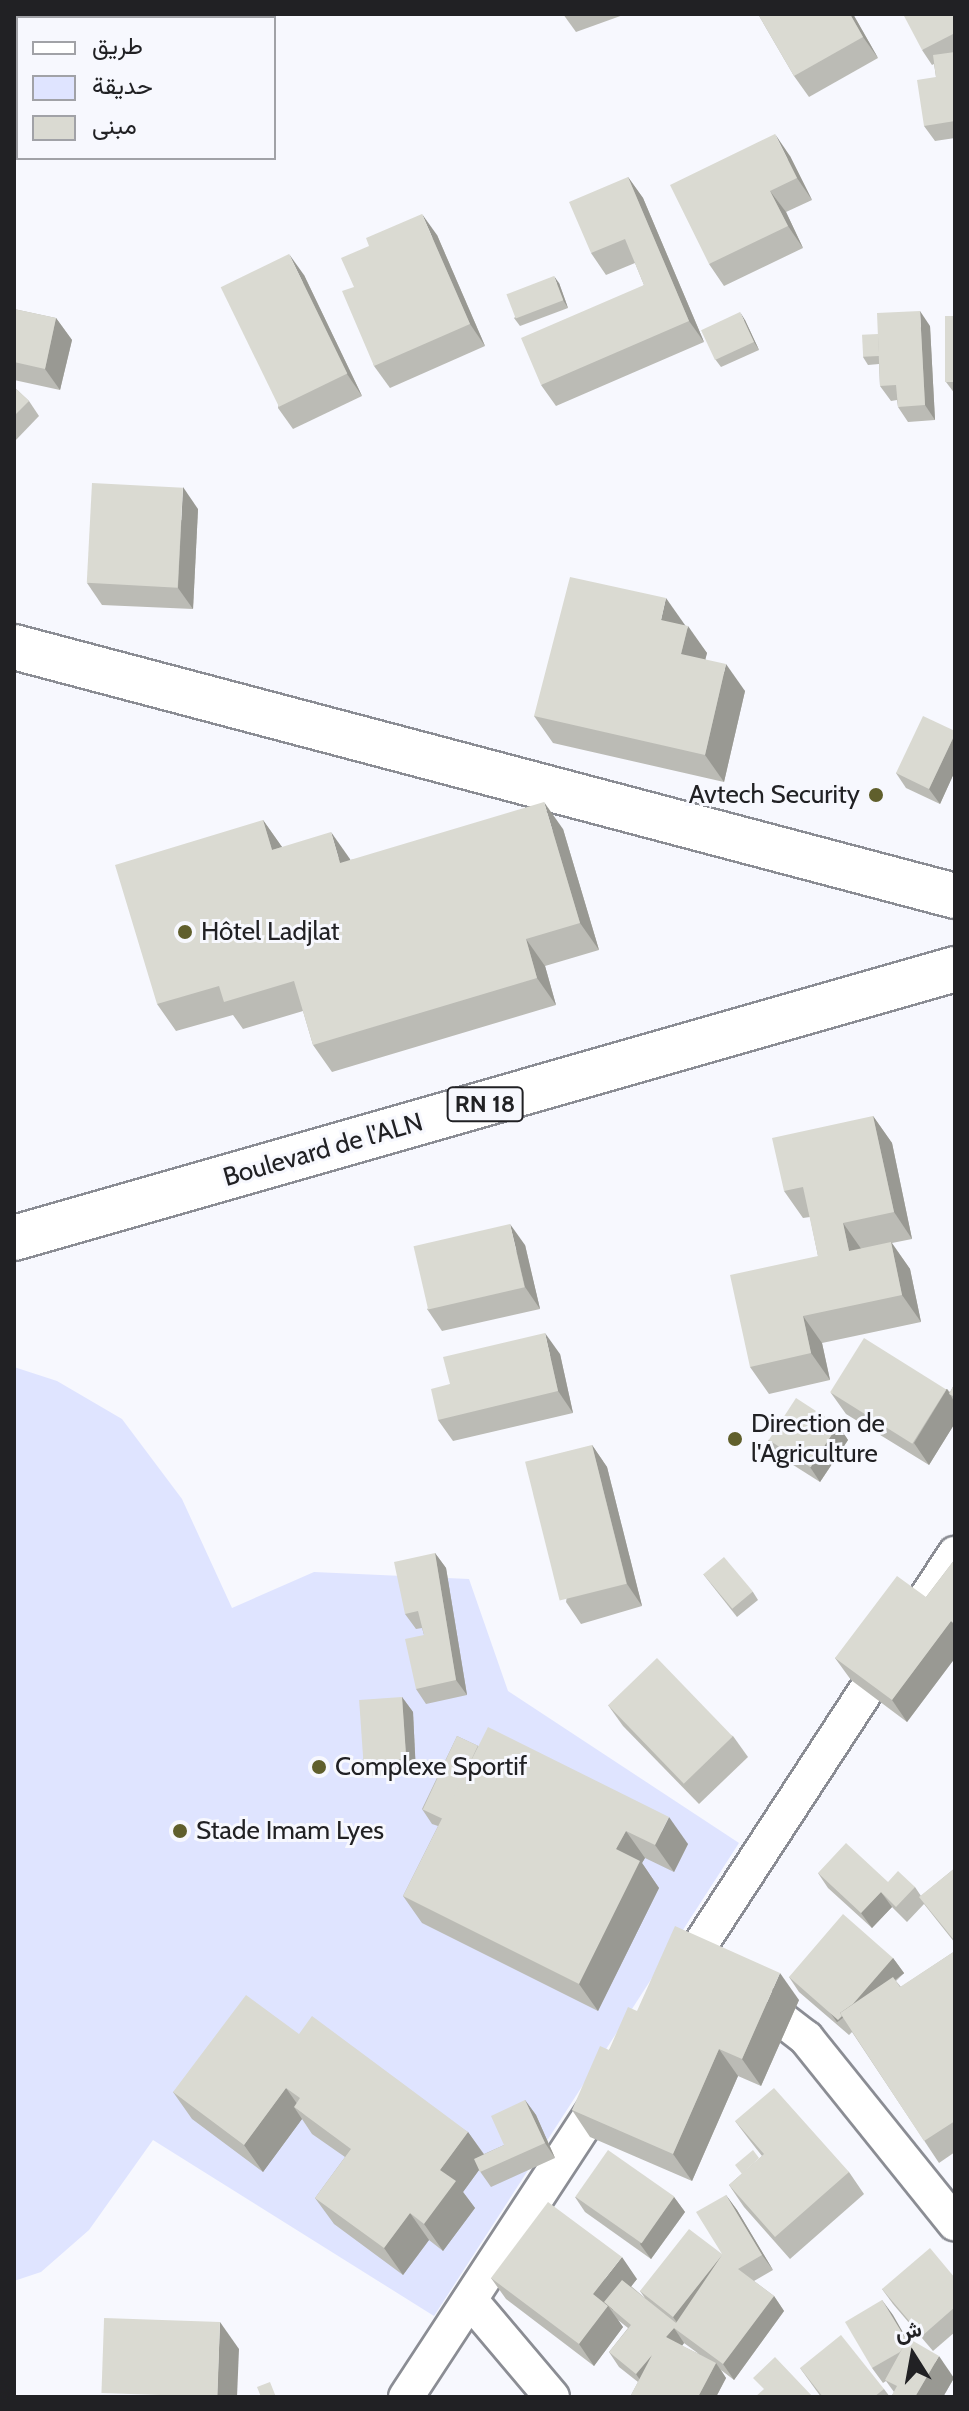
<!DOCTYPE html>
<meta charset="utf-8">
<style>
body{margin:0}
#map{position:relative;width:969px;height:2411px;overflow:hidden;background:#f7f8fe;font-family:Cabin,Vazirmatn,sans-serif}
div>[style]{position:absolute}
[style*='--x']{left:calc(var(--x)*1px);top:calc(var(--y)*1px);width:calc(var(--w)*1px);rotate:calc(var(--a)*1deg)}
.green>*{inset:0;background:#dfe4ff}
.roads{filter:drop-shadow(2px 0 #8b8d94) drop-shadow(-2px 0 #8b8d94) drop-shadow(0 2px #8b8d94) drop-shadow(0 -2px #8b8d94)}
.street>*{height:34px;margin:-17px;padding:0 17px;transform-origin:17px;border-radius:17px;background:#fff}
.secondary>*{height:44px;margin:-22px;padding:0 22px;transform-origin:22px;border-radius:22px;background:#fff}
.primary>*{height:44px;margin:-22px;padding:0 22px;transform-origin:22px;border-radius:22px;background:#fff}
.wall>*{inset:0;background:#bbbbb5}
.shaded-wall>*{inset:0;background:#999993;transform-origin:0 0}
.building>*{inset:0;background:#dadad2;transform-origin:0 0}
.dots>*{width:22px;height:22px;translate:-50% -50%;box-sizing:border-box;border:4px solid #f7f8fe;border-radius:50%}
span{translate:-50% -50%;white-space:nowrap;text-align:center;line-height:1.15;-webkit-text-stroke:6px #f7f8fe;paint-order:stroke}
.shield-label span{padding:2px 6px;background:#f7f8fe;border:2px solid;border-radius:6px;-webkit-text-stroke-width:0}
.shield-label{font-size:24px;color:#212124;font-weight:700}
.poi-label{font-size:26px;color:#212124}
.right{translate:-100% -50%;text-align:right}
.left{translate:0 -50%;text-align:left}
.street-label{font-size:26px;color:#212124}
.frame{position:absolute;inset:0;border:16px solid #212124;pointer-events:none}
.legend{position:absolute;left:16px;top:16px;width:260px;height:144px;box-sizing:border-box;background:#f7f8fe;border:2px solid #a1a2a7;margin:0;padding:10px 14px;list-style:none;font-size:24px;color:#212124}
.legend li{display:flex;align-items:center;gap:16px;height:40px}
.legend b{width:40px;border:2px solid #a1a2a7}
.north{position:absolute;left:873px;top:2315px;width:80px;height:80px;-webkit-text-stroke:6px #f7f8fe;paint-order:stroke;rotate:349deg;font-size:22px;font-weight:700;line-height:32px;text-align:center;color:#212124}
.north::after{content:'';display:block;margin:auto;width:28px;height:36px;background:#212124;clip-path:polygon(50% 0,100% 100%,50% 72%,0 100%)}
</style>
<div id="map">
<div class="green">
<div style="clip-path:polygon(14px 1367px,57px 1381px,122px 1419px,182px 1499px,232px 1608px,314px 1572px,469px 1579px,508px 1691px,739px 1843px,434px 2316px,153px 2140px,89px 2230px,41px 2272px,14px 2281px)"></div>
</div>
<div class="roads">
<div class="street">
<div style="--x:680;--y:1976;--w:504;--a:-56.91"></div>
<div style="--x:754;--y:1998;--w:66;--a:37.6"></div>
<div style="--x:806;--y:2038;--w:238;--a:51.2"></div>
<div style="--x:470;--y:2300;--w:127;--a:49.8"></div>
<div style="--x:406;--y:2397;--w:369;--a:-56.8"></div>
</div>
<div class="secondary">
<div style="--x:14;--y:647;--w:973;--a:14.82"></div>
</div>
<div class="primary">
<div style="--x:14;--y:1238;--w:979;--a:-15.95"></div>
</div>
</div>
<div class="wall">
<div style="clip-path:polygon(563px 14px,626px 14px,576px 32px)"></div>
<div style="clip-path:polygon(758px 14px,853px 14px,878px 58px,809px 97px,794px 76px)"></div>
<div style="clip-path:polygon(955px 14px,955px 138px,935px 141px,924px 126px,936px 77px,934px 64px,932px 65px,922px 50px)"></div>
<div style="clip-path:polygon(790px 156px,812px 200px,786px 212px,803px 248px,724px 286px,709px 264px)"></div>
<div style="clip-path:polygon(628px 177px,643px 198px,704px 342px,556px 406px,541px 385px,644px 285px,635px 263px,606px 275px,591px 253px)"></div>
<div style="clip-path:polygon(437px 235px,485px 346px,390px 388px,374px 366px,354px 287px)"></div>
<div style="clip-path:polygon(304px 275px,362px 396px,293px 429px,278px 408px)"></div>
<div style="clip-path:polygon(559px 283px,568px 308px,520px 326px,514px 318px)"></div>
<div style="clip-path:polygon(14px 309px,56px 318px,72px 340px,60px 390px,14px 380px)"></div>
<div style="clip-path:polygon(955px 316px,955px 394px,946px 382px)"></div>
<div style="clip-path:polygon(745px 320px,759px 350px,721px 367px,715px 359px)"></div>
<div style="clip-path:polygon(930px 326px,935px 420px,908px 422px,898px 407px,897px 400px,891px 401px,880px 386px,879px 364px,868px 365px,863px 357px,878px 334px)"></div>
<div style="clip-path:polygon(14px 387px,29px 401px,39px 416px,14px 442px)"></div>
<div style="clip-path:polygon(198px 509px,193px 609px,102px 605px,87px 583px)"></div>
<div style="clip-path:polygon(685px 625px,707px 653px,705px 659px,745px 691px,724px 782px,553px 743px,534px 716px)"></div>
<div style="clip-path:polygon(955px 731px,955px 771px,940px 804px,906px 788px,896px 773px)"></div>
<div style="clip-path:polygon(263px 820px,282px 847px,350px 860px,563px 829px,599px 950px,545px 966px,556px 1005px,332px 1072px,313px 1045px,303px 1011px,243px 1029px,233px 1015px,176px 1031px,157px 1004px)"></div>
<div style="clip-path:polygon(873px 1116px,892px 1143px,912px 1239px,892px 1243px,910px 1269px,921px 1322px,822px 1343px,830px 1380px,769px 1394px,750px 1367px,818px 1256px,810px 1217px,803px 1218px,784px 1191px)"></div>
<div style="clip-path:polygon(525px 1245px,540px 1309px,442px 1331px,427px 1309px)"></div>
<div style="clip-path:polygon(560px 1354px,573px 1413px,453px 1441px,438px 1420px,450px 1384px)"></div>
<div style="clip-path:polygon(955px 1383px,955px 1423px,929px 1465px,846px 1414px,831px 1393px,947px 1389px,950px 1392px)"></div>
<div style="clip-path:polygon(838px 1425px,848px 1440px,820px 1482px,779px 1456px,768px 1440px)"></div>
<div style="clip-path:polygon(592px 1445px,607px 1467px,642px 1606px,581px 1624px,566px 1602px)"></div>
<div style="clip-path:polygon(435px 1553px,446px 1568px,467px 1695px,426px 1704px,416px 1689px,424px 1635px,422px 1628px,416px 1629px,405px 1614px)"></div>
<div style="clip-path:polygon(955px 1559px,955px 1658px,907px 1722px,851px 1680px,835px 1658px,926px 1597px)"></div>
<div style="clip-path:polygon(703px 1574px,753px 1592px,758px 1600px,737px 1617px)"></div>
<div style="clip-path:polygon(402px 1697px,413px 1712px,416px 1774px,372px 1776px,362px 1761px)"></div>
<div style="clip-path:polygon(608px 1705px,733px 1736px,748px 1757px,699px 1804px,623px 1726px)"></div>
<div style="clip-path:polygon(457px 1736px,688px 1844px,674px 1872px,645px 1858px,642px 1863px,659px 1888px,598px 2011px,422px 1923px,403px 1896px,438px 1826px,432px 1824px,422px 1809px)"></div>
<div style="clip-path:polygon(955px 1868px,955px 1943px,924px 1904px,907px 1922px,892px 1907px,872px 1928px,828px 1888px,818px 1873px,888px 1882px,915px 1887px,921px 1896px)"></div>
<div style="clip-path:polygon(955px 1951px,955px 2152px,939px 2163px,852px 2032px,849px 2035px,799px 1992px,789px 1977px,893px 1958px,904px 1973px,896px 1981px,901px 1987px)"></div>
<div style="clip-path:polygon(799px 2000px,761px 2086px,738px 2076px,692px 2181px,590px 2137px,572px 2110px,609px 2050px,637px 2011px)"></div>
<div style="clip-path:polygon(299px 2034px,468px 2132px,484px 2154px,504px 2145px,525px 2100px,536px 2115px,555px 2158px,491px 2187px,479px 2170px,463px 2192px,475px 2208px,443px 2251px,429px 2240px,403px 2275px,334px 2224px,315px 2198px,345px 2157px,312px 2134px,302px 2119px,263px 2172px,192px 2119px,173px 2092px)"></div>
<div style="clip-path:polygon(735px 2121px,849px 2172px,864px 2194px,790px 2259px,744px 2207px,729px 2185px,762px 2156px,751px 2142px)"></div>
<div style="clip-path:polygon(evenodd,726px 2195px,737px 2210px,773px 2270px,754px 2281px,774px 2296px,784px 2311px,734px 2380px,721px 2370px,726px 2378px,716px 2397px,630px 2397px,638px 2382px,619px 2367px,609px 2352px,628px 2328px,618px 2320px,623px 2327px,594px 2366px,506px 2299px,491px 2278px,637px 2279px,631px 2286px,645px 2298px,640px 2291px,722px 2254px,726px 2195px,684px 2343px,699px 2354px,682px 2346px,684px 2343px)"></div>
<div style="clip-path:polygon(575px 2197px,674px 2197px,685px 2212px,651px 2259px,585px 2212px)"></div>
<div style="clip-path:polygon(955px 2278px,955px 2332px,933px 2351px,893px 2304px,882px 2289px)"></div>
<div style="clip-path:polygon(882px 2300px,907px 2339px,954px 2378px,943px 2397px,891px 2397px,894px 2392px,886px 2381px,883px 2383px,872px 2368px)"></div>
<div style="clip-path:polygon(800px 2368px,884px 2389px,890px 2397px,821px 2397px)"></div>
</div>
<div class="shaded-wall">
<div style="clip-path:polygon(850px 14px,853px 14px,878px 58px,863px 37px)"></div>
<div style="clip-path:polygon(775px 134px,790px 156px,812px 200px,797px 178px)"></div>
<div style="clip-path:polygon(628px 177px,643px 198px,704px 342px,689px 321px)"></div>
<div style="clip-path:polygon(770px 191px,786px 212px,803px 248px,788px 226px)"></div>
<div style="clip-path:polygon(422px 214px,437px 235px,485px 346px,470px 324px)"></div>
<div style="clip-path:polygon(289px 254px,304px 275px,362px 396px,347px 374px)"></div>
<div style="clip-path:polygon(554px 276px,559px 283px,568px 308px,563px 300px)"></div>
<div style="clip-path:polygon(920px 311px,930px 326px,935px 420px,925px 405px)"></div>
<div style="clip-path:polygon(740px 312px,745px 320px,759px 350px,754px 342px)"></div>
<div style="clip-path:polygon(56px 318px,72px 340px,60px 390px,45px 369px)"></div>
<div style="clip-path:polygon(183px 487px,198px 509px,193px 609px,178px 588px)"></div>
<div style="clip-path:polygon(666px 598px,685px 625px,680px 647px,661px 620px)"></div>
<div style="clip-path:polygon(688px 626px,707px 653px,700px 681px,681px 654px)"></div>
<div style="clip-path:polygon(726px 664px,745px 691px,724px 782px,705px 755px)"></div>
<div style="clip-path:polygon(955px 734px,955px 771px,940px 804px,929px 789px)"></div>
<div style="clip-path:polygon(544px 802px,563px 829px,599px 950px,580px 923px)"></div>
<div style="clip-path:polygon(263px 820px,282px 847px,272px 850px)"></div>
<div style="clip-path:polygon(331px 832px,350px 859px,359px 890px,340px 863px)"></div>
<div style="clip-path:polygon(526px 939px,545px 966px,556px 1005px,537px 978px)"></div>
<div style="clip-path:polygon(873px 1116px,892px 1143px,912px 1239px,894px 1212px)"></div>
<div style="clip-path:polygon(843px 1223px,862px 1250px,849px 1251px)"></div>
<div style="clip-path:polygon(510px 1224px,525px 1245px,540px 1309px,525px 1287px)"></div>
<div style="clip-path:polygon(891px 1242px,910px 1269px,921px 1322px,902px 1295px)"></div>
<div style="clip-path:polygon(803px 1316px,822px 1343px,830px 1380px,811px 1353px)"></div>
<div style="clip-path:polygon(545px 1333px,560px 1354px,573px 1413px,558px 1391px)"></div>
<div style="clip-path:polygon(947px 1389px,955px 1403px,955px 1423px,929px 1465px,914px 1443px)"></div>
<div style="clip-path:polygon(838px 1425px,848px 1440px,820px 1482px,810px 1467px)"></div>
<div style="clip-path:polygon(592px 1445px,607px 1467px,642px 1606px,627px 1584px)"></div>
<div style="clip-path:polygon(435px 1553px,446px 1568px,467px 1695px,456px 1680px)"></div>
<div style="clip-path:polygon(951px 1621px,955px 1626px,955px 1658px,907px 1722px,892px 1700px)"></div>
<div style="clip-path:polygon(402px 1697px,413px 1712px,416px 1774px,406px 1759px)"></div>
<div style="clip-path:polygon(669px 1817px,688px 1844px,674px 1872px,655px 1845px)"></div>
<div style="clip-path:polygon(626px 1831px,645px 1858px,642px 1863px,659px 1888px,598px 2011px,579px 1984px,616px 1849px)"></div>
<div style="clip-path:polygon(881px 1892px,892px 1907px,872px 1928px,861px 1913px)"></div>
<div style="left:893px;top:1958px;width:19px;height:83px;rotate:54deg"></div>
<div style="clip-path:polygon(780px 1973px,799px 2000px,761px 2086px,742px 2059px)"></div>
<div style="clip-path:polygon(719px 2049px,738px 2076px,692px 2181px,673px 2154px)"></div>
<div style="clip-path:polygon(286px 2088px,305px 2115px,294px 2107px,302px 2119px,263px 2172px,244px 2145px)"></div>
<div style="clip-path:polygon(525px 2100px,536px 2115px,555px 2158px,545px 2143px)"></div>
<div style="clip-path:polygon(468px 2132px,487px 2159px,463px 2192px,475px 2208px,443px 2251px,424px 2224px,440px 2170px)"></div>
<div style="clip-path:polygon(726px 2195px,737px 2210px,773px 2270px,762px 2255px)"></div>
<div style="clip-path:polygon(674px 2197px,685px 2212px,651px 2259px,640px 2244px)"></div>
<div style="clip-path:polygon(410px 2213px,429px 2240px,403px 2275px,384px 2248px)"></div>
<div style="clip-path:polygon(722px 2255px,684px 2332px,673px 2317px)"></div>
<div style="clip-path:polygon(622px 2257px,637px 2279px,613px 2310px,608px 2306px,623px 2327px,594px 2366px,579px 2344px,593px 2294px)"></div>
<div style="clip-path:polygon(774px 2296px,784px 2311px,734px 2380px,723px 2364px)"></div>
<div style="clip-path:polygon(882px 2300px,893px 2315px,920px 2362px,910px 2346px)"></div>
<div style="clip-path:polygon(220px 2322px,239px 2349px,237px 2397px,217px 2397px)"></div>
<div style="clip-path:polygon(674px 2328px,684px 2343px,677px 2352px,666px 2337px)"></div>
<div style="clip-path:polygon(652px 2355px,646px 2389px,636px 2374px)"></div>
<div style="clip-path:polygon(939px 2356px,954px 2378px,943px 2397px,915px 2397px)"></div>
<div style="clip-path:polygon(716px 2363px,726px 2378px,716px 2397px,698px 2397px)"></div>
</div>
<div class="building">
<div style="clip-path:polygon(758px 14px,850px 14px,863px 37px,794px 76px)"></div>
<div style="clip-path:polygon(903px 14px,955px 14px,955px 33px,922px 50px)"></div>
<div style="clip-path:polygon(955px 52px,955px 121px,924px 126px,917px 80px,936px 77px,933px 55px)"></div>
<div style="clip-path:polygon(775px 134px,797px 178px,770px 191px,788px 226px,709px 264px,670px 185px)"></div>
<div style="clip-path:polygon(628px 177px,689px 321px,541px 385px,521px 338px,644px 285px,625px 239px,591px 253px,569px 202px)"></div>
<div style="clip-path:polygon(422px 214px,470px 324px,374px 366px,342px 291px,354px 287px,341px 258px,369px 246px,366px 238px)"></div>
<div style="left:289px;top:254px;width:133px;height:76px;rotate:64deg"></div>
<div style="left:554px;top:276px;width:26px;height:51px;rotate:69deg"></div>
<div style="clip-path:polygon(14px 309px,56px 318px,45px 369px,14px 362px)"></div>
<div style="clip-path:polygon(920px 311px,925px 405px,898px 407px,896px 385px,880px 386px,877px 313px)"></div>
<div style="left:740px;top:312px;width:33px;height:43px;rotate:65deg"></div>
<div style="left:945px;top:316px;width:10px;height:66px"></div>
<div style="left:878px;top:334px;width:22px;height:16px;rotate:87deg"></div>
<div style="clip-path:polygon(14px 387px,29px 401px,14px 416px)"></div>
<div style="left:92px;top:483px;width:91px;height:100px;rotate:3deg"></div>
<div style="clip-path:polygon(570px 577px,666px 598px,661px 620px,688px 626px,681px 654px,726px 664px,705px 755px,534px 716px)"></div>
<div style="clip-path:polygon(923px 716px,955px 731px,955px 734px,929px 789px,896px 773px)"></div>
<div style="clip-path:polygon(544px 802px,580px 923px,526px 939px,537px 978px,313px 1045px,294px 981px,224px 1002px,219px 986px,157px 1004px,115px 865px,263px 820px,272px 850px,331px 832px,340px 863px)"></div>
<div style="clip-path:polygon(873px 1116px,894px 1212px,843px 1223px,849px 1251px,891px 1242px,902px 1295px,803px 1316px,811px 1353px,750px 1367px,730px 1275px,818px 1256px,803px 1187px,784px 1191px,772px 1138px)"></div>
<div style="left:510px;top:1224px;width:65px;height:99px;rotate:77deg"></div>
<div style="clip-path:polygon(545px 1333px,558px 1391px,438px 1420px,431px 1389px,450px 1384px,443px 1357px)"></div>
<div style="left:864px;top:1338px;width:97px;height:64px;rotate:32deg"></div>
<div style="clip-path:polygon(955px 1383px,955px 1397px,949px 1394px)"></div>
<div style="left:796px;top:1398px;width:50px;height:50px;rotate:33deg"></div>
<div style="left:592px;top:1445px;width:143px;height:69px;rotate:76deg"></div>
<div style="clip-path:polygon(435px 1553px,456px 1680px,416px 1689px,405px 1639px,424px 1635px,418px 1611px,405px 1614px,394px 1562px)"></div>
<div style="left:724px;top:1557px;width:45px;height:27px;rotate:50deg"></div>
<div style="clip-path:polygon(955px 1559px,955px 1624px,951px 1621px,892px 1700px,835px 1658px,897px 1576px,926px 1597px)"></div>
<div style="left:657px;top:1658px;width:109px;height:68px;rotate:46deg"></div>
<div style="left:402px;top:1697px;width:62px;height:43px;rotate:86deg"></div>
<div style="clip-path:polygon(488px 1727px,669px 1817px,655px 1845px,626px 1831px,616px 1849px,640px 1861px,579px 1984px,403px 1896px)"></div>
<div style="left:457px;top:1736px;width:23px;height:81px;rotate:25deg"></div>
<div style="clip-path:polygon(846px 1843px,888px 1882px,898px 1871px,915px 1887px,896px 1907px,881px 1892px,861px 1913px,818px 1873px)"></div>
<div style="clip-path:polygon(955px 1868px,955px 1939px,954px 1940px,919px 1897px)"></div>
<div style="clip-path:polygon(843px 1914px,893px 1958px,853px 2004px,840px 2013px,842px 2016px,838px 2020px,789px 1977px)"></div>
<div style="clip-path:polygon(675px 1926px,780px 1973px,742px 2059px,719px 2049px,673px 2154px,572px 2110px,600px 2046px,609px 2050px,628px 2007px,637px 2011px)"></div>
<div style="clip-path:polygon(955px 1951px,955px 2121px,924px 2141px,840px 2013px,893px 1977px,900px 1987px)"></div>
<div style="clip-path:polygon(246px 1995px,299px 2034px,312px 2016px,468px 2132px,440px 2170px,456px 2181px,424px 2224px,410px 2213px,384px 2248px,315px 2198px,351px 2149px,294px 2107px,300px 2098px,286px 2088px,244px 2145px,173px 2092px)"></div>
<div style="clip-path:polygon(774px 2088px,849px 2172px,775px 2237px,729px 2185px,764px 2154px,735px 2121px)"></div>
<div style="clip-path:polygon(525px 2100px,545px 2143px,480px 2172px,474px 2159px,504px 2145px,491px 2116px)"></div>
<div style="left:608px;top:2150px;width:81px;height:57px;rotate:35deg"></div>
<div style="clip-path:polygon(753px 2150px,759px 2158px,742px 2174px,735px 2165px)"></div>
<div style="clip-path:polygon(726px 2195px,762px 2255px,738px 2269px,774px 2296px,723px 2364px,674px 2328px,666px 2337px,716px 2363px,698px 2397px,630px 2397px,652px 2355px,636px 2374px,609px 2352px,631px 2325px,604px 2302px,622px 2280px,676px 2323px,722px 2255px,673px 2317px,640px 2291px,689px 2229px,722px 2254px,696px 2212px)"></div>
<div style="clip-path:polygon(548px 2202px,622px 2257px,593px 2294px,608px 2306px,579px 2344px,491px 2278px)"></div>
<div style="clip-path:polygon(930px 2248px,955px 2278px,955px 2307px,922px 2336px,882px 2289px)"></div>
<div style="clip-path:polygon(882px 2300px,907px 2341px,900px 2352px,872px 2368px,845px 2322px)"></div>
<div style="left:220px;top:2322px;width:75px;height:116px;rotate:92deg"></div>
<div style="clip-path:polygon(841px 2335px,884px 2389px,874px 2397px,823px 2397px,800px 2368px)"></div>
<div style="clip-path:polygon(908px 2338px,939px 2356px,915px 2397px,891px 2397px,897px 2386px,885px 2380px)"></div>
<div style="clip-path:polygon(775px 2357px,813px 2397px,755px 2397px,764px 2389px,753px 2378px)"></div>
<div style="clip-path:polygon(270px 2382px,276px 2397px,261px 2397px,257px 2387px)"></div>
</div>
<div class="dots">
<div style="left:876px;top:795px;background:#605f2c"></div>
<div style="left:185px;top:932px;background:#605f2c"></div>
<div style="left:735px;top:1439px;background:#605f2c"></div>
<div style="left:319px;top:1767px;background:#605f2c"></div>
<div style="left:180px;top:1831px;background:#605f2c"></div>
</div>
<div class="shield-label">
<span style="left:485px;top:1104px">RN 18</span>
</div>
<div class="poi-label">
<span class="right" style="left:860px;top:795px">Avtech Security</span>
<span class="left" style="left:201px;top:932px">Hôtel Ladjlat</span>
<span class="left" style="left:751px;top:1439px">Direction de<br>l'Agriculture</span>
<span class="left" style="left:335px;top:1767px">Complexe Sportif</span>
<span class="left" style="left:196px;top:1831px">Stade Imam Lyes</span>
</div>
<div class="street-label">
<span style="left:323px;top:1150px;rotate:-16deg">Boulevard de l'ALN</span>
</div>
<div class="frame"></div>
<ul class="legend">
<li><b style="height:10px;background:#fff"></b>طريق</li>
<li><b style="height:22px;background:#dfe4ff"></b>حديقة</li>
<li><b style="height:22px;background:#dadad2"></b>مبنى</li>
</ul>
<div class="north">ش</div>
</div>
